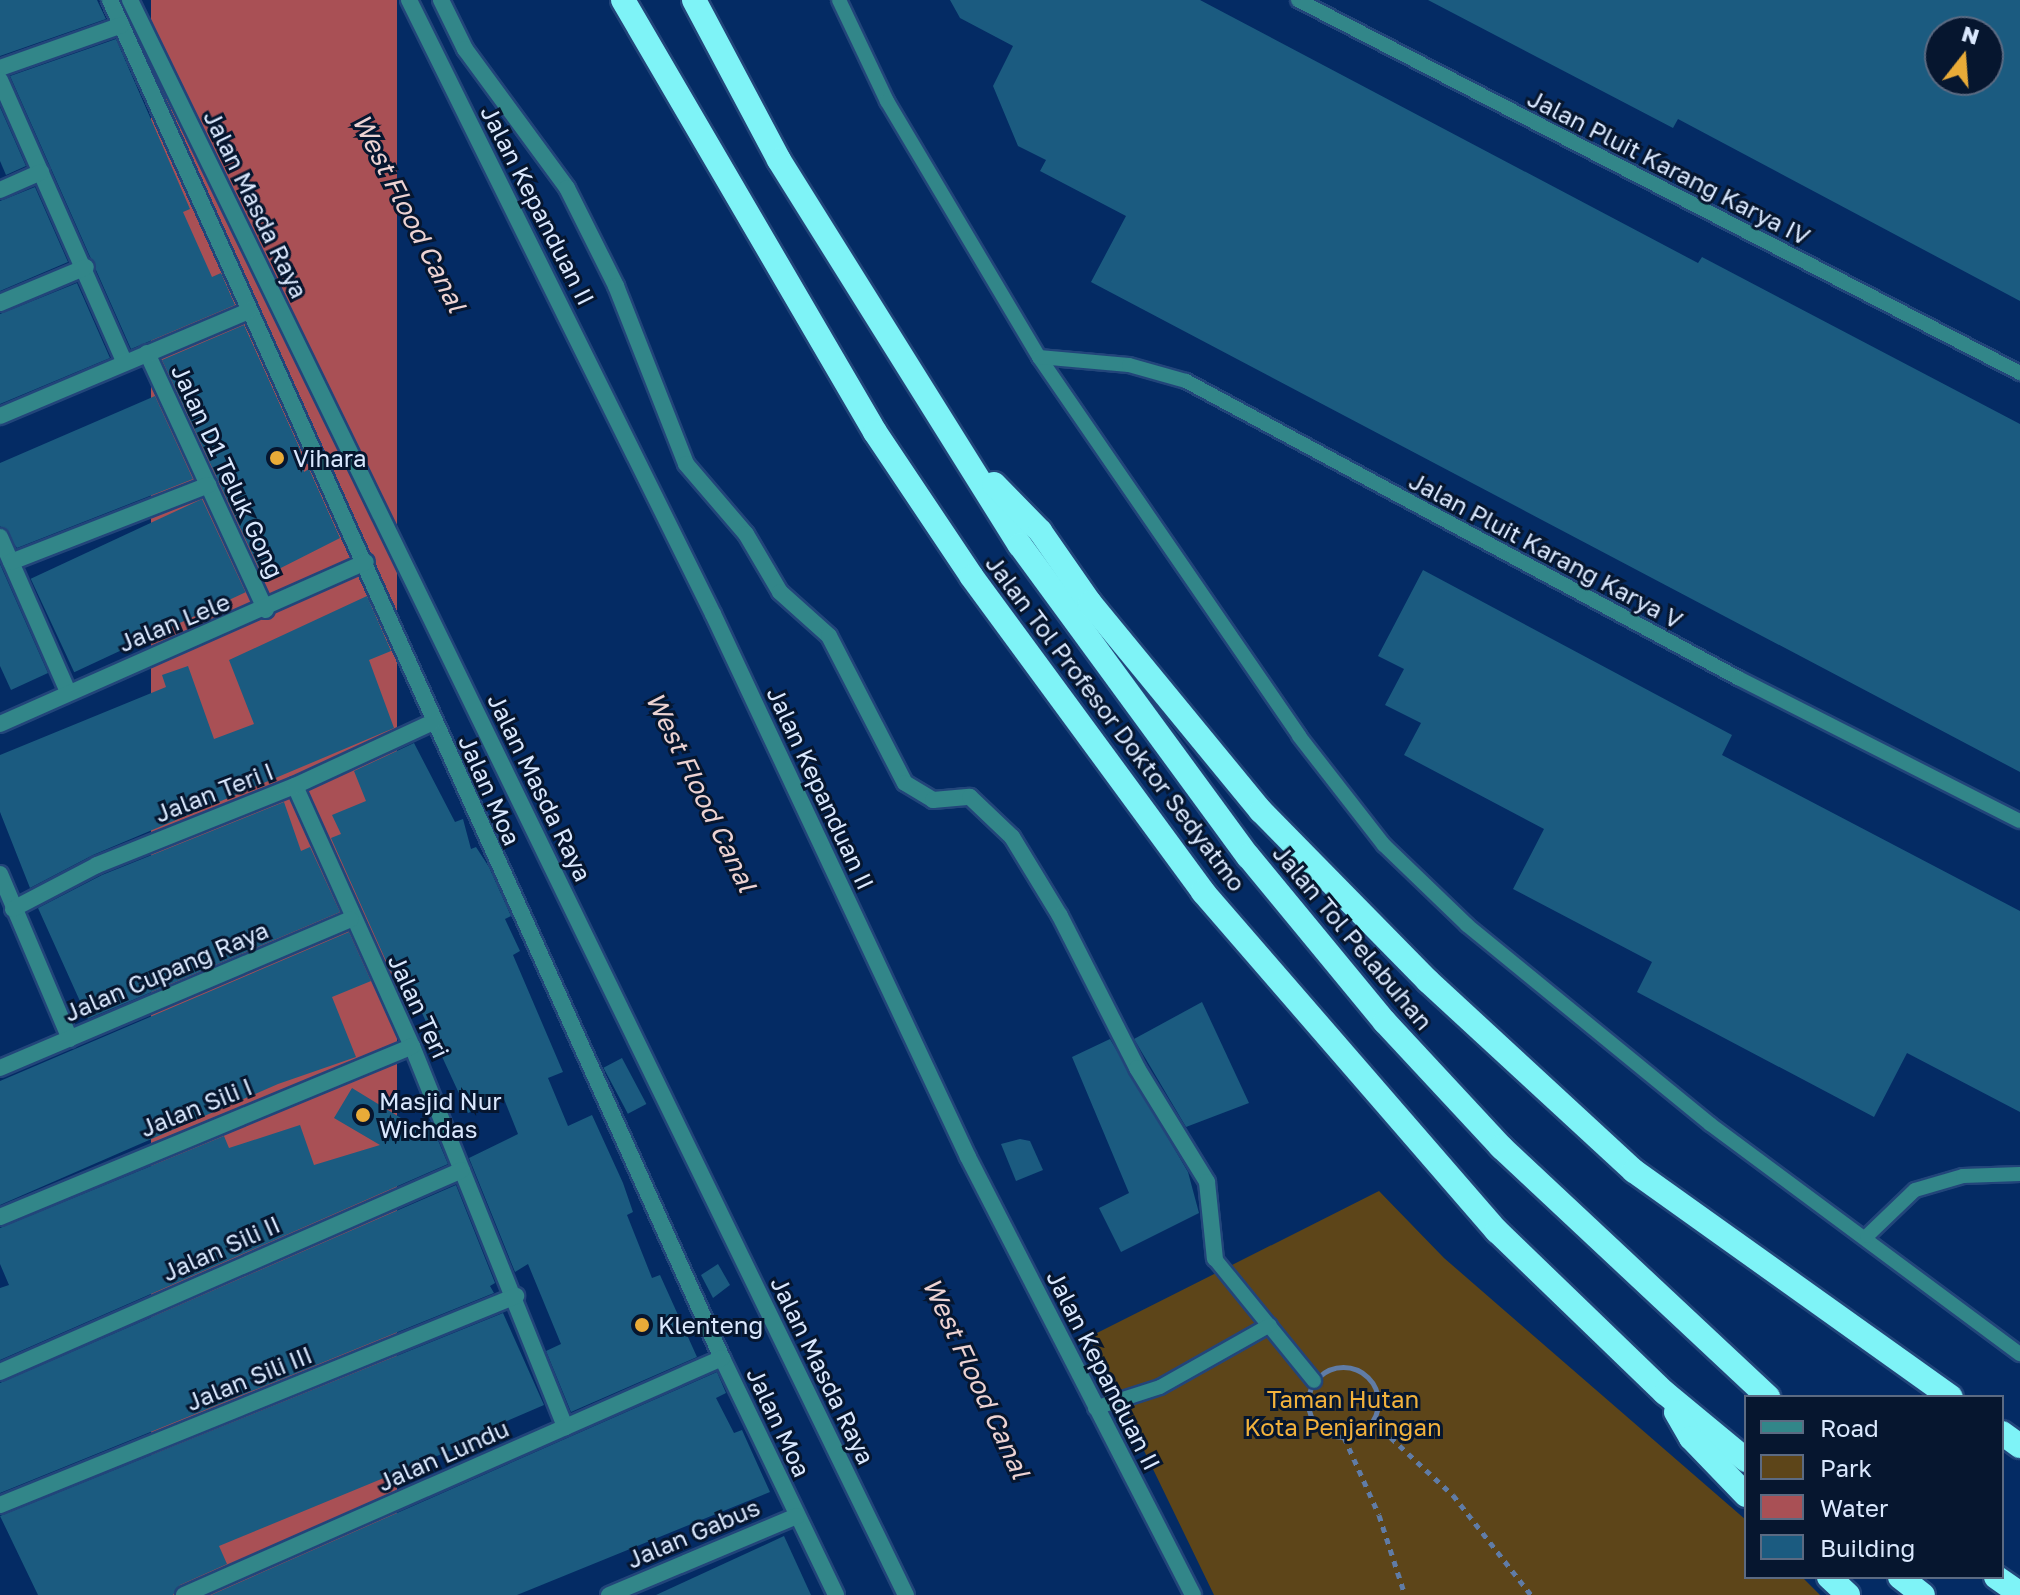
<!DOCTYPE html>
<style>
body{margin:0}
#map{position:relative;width:2020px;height:1595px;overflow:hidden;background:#042b64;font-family:"Golos Text",sans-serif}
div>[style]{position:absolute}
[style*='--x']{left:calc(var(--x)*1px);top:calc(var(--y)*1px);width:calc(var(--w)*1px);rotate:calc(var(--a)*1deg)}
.green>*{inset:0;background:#5d4519}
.water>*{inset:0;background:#a95055;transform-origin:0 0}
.building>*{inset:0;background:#1b5b80;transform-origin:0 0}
.path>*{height:5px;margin-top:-2.5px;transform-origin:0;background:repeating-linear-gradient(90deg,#607ca6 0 6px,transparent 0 12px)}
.path>.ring{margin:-2.5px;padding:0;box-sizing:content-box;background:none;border:5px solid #607ca6;border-radius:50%}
.roads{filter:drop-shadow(2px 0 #22457a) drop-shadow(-2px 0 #22457a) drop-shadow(0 2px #22457a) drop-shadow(0 -2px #22457a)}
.lane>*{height:14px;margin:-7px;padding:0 7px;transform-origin:7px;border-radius:7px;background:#328689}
.street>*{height:16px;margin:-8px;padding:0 8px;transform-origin:8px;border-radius:8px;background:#328689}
.highway>*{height:24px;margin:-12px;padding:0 12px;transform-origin:12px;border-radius:12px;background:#7ef3f7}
.dots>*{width:22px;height:22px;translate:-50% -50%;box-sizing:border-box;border:4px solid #06162f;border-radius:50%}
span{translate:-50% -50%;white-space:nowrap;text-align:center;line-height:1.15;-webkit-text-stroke:6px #06162f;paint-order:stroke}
.street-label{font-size:24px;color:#dae8fe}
.poi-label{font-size:24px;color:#dae8fe}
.left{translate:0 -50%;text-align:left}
.park-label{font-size:24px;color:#f2b23c}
.water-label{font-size:26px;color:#edd3d3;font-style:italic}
.legend{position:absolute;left:1744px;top:1395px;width:260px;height:184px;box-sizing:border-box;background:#06162f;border:2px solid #5b6a82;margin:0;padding:10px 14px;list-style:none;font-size:24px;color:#dae8fe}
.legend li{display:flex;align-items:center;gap:16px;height:40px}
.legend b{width:40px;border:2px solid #5b6a82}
.north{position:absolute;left:1924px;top:16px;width:80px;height:80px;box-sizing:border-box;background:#06162f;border:2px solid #5b6a82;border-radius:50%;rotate:17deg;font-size:22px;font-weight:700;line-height:32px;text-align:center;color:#dae8fe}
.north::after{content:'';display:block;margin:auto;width:28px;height:36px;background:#e9ab38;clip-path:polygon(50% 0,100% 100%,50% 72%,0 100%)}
</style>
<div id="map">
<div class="green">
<div style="clip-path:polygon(1379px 1191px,1444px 1258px,1746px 1520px,1746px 1577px,1802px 1577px,1820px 1595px,1214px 1595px,1089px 1337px)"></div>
</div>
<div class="water">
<div style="left:151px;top:0;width:246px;height:1774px"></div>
</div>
<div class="building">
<div style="clip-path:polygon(0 0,97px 0,106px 19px,0 56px)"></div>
<div style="clip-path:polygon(950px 0,1200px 0,1698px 263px,1702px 257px,2020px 424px,2020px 772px,1091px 282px,1126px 216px,1040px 171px,1046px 160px,1018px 146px,993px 86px,1013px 46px,960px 18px)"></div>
<div style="clip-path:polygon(evenodd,1428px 0,2020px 0,2020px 301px,1678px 119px,1673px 128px,1428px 0,1940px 32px,1988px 32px,1988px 80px,1940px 80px,1940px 32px)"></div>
<div style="clip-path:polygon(116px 39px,190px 209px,183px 212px,212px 277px,221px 273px,235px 305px,131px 349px,10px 76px)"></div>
<div style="clip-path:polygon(0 107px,26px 166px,6px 175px,0 161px)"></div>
<div style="clip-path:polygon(35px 187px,68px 262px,0 291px,0 201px)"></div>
<div style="clip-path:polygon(77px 283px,110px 358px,0 404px,0 314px)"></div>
<div style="clip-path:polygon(244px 325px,300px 449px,304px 472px,309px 469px,340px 538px,263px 577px,162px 360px)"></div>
<div style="clip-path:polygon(155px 396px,193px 479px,17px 548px,0 526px,0 463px)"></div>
<div style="left:202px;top:499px;width:103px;height:189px;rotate:65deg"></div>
<div style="clip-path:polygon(0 564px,48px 673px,11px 690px,0 666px)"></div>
<div style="clip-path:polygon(1423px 570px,1732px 735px,1722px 755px,2020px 911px,2020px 1112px,1907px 1053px,1874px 1117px,1637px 992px,1652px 962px,1513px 889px,1544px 829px,1404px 755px,1421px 723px,1385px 705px,1404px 669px,1378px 656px)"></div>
<div style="clip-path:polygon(367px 596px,391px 651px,369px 660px,394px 728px,93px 855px,30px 888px,0 812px,0 755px,166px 687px,162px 675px,188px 666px,214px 739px,254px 724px,229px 660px)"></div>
<div style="clip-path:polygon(414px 743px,455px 822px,463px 819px,471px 849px,476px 847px,489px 867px,511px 916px,505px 919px,520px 951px,513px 955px,563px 1072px,548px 1078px,568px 1126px,592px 1115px,623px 1183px,633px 1212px,627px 1215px,652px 1278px,660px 1275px,697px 1357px,571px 1412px,546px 1351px,561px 1344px,528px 1264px,515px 1272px,469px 1158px,518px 1134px,504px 1099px,468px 1113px,415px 998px,399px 969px,391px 972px,331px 838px,341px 834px,332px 815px,366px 801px,354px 771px)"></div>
<div style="clip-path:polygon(284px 802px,301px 851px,310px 847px,340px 912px,88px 1019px,38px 908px,102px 875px)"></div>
<div style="clip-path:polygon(349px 932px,371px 981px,332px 997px,356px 1057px,278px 1084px,0 1205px,0 1081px)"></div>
<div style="clip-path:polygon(1202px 1002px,1249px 1103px,1186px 1127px,1134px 1039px)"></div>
<div style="clip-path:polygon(1110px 1039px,1188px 1172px,1199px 1213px,1121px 1252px,1099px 1208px,1129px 1193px,1072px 1057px)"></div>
<div style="left:622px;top:1058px;width:52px;height:21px;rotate:62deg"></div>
<div style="clip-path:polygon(352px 1088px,414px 1126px,430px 1121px,448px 1164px,0 1360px,0 1288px,9px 1285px,0 1264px,0 1228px,224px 1136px,229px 1148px,300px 1125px,314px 1165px,380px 1145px,334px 1118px)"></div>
<div style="clip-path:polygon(1020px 1139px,1030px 1141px,1043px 1170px,1016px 1181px,1001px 1144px)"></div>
<div style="clip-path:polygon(456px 1185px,495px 1283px,490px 1286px,494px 1293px,0 1493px,0 1383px)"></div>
<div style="clip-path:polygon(718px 1264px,730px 1285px,713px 1298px,701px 1275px)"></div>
<div style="clip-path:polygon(503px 1313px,544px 1405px,486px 1430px,488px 1435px,219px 1546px,227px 1564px,180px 1585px,173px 1595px,38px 1595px,0 1516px)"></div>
<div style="clip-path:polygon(717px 1372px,726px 1393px,716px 1398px,734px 1433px,742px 1430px,770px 1492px,517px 1595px,211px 1595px)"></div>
<div style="clip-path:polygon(784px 1536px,811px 1595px,656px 1595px)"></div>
</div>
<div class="path">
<div class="ring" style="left:1308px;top:1367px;width:65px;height:65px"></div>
<div style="--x:1373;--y:1421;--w:109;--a:42.8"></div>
<div style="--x:1453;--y:1495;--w:127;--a:52"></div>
<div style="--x:1344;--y:1437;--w:85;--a:65.8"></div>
<div style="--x:1379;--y:1515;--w:84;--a:72"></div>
</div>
<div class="roads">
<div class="lane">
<div style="--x:839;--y:0;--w:112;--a:64.6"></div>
<div style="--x:887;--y:101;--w:298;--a:59.3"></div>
<div style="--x:1039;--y:357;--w:460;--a:55.5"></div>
<div style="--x:1299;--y:736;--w:138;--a:52.1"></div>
<div style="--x:1384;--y:845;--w:115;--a:43.9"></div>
<div style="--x:1467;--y:925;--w:314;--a:39.3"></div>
<div style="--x:1710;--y:1124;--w:386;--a:36.6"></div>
<div style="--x:1298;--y:0;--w:813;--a:27.32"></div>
<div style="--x:1039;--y:357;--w:90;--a:5.1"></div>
<div style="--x:1129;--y:365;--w:59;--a:15.7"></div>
<div style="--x:1186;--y:381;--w:627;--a:28.28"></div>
<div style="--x:1738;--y:678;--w:316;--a:26.9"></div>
<div style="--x:1867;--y:1236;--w:66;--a:-43.8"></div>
<div style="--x:1915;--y:1190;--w:50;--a:-16.3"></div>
<div style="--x:1963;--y:1176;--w:57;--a:-2"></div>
<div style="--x:1215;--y:1259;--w:157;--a:50.9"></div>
<div style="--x:1095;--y:1408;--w:68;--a:-17.9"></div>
<div style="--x:1160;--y:1387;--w:126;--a:-29.4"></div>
</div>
<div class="street">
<div style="--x:110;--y:0;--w:1490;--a:65.74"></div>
<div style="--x:722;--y:1358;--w:263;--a:64.3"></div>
<div style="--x:130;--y:0;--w:1774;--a:64.06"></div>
<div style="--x:409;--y:0;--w:685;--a:63.66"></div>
<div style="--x:713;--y:614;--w:600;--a:64.84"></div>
<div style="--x:968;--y:1157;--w:492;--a:62.8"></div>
<div style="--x:441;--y:0;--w:55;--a:63.9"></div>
<div style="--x:465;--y:49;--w:172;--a:53.7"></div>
<div style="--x:567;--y:188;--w:110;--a:63.4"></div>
<div style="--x:616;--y:286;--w:191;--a:68.5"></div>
<div style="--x:686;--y:464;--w:92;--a:49.4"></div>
<div style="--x:746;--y:534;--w:67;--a:59.6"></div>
<div style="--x:780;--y:592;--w:66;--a:41.9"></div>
<div style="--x:829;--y:636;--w:165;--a:62.7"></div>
<div style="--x:905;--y:783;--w:33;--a:31"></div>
<div style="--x:933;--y:800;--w:37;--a:-5"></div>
<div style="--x:970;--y:797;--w:58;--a:43.6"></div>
<div style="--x:1012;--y:837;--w:92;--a:58.7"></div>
<div style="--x:1060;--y:916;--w:170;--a:63.1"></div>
<div style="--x:1137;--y:1068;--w:134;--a:58.4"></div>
<div style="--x:1207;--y:1182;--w:77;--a:84.1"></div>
<div style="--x:0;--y:68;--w:129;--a:-19.4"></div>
<div style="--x:0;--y:80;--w:307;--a:66.2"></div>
<div style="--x:0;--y:190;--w:45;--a:-23.7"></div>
<div style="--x:0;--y:303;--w:93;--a:-22.7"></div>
<div style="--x:147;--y:353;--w:283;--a:65.2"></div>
<div style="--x:0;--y:416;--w:270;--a:-22.9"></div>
<div style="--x:0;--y:537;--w:169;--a:66.3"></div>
<div style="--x:11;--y:562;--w:212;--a:-21.3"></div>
<div style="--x:0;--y:724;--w:400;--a:-23.9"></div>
<div style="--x:295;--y:786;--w:285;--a:65.8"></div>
<div style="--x:412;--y:1046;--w:411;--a:68.1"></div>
<div style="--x:0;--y:874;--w:179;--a:67"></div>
<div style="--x:13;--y:909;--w:95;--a:-27.6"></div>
<div style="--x:97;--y:865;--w:213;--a:-21.8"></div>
<div style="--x:295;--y:786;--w:152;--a:-24.9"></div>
<div style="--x:0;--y:1068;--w:381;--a:-23"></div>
<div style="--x:0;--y:1217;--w:446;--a:-22.5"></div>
<div style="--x:0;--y:1372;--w:504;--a:-23.62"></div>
<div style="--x:0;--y:1505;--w:557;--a:-22.05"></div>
<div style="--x:184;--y:1595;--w:588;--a:-23.77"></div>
<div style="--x:609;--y:1595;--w:204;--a:-22.8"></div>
</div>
<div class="highway">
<div style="--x:623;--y:0;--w:500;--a:59.74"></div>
<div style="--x:875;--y:432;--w:174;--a:56.2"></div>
<div style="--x:972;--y:577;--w:391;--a:53.7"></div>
<div style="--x:1203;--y:892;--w:449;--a:49.1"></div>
<div style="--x:1497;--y:1231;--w:233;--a:44"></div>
<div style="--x:1665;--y:1393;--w:105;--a:39.6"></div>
<div style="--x:694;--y:0;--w:181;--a:62"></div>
<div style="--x:779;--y:160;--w:454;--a:58"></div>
<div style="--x:1020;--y:545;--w:386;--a:53.8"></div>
<div style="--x:1248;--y:856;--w:215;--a:50.5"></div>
<div style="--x:1385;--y:1022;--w:171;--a:47.1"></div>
<div style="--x:1501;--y:1147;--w:366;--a:43.1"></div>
<div style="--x:994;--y:484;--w:66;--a:45.6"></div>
<div style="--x:1040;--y:531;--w:88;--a:55.2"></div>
<div style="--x:1090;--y:603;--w:269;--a:50.6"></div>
<div style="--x:1261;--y:811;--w:238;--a:45.5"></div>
<div style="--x:1428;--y:981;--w:280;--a:42.7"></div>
<div style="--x:1634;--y:1171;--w:389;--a:35.5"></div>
<div style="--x:1676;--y:1412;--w:30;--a:60"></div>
<div style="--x:1691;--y:1438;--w:79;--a:46"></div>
<div style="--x:2002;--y:1433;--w:22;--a:36"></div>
<div style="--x:1829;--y:1577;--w:26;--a:43"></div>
<div style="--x:1900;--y:1577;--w:29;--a:38"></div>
<div style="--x:1996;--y:1577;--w:29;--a:35"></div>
</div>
</div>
<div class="dots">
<div style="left:277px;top:458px;background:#e9ab38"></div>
<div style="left:363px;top:1115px;background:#e9ab38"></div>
<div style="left:642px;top:1325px;background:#e9ab38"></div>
</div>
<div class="street-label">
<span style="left:1669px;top:167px;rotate:27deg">Jalan Pluit Karang Karya IV</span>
<span style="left:256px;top:204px;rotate:64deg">Jalan Masda Raya</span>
<span style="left:538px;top:205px;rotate:63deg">Jalan Kepanduan II</span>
<span style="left:228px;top:471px;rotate:65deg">Jalan D1 Teluk Gong</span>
<span style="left:1546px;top:550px;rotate:28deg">Jalan Pluit Karang Karya V</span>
<span style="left:174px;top:622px;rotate:-22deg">Jalan Lele</span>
<span style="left:1116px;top:723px;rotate:53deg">Jalan Tol Profesor Doktor Sedyatmo</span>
<span style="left:540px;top:787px;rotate:64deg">Jalan Masda Raya</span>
<span style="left:821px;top:788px;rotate:65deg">Jalan Kepanduan II</span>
<span style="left:490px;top:790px;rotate:66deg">Jalan Moa</span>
<span style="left:214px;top:792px;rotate:-21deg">Jalan Teri I</span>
<span style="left:1353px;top:937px;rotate:50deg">Jalan Tol Pelabuhan</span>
<span style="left:166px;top:971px;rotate:-23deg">Jalan Cupang Raya</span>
<span style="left:419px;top:1006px;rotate:65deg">Jalan Teri</span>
<span style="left:196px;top:1107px;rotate:-22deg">Jalan Sili I</span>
<span style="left:221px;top:1248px;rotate:-24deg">Jalan Sili II</span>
<span style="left:823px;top:1370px;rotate:64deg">Jalan Masda Raya</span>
<span style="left:1104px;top:1370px;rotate:63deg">Jalan Kepanduan II</span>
<span style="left:249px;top:1378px;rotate:-22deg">Jalan Sili III</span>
<span style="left:779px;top:1422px;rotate:65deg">Jalan Moa</span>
<span style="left:443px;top:1455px;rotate:-24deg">Jalan Lundu</span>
<span style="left:693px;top:1533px;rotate:-23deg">Jalan Gabus</span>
</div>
<div class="poi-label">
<span class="left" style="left:293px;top:458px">Vihara</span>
<span class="left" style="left:379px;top:1115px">Masjid Nur<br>Wichdas</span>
<span class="left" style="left:658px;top:1325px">Klenteng</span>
</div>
<div class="park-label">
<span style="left:1343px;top:1413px">Taman Hutan<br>Kota Penjaringan</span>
</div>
<div class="water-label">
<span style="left:409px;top:213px;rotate:63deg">West Flood Canal</span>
<span style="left:701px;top:792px;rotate:64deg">West Flood Canal</span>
<span style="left:976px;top:1378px;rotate:65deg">West Flood Canal</span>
</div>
<ul class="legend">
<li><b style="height:10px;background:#328689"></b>Road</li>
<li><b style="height:22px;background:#5d4519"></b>Park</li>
<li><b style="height:22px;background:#a95055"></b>Water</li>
<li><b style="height:22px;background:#1b5b80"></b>Building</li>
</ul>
<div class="north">N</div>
</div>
